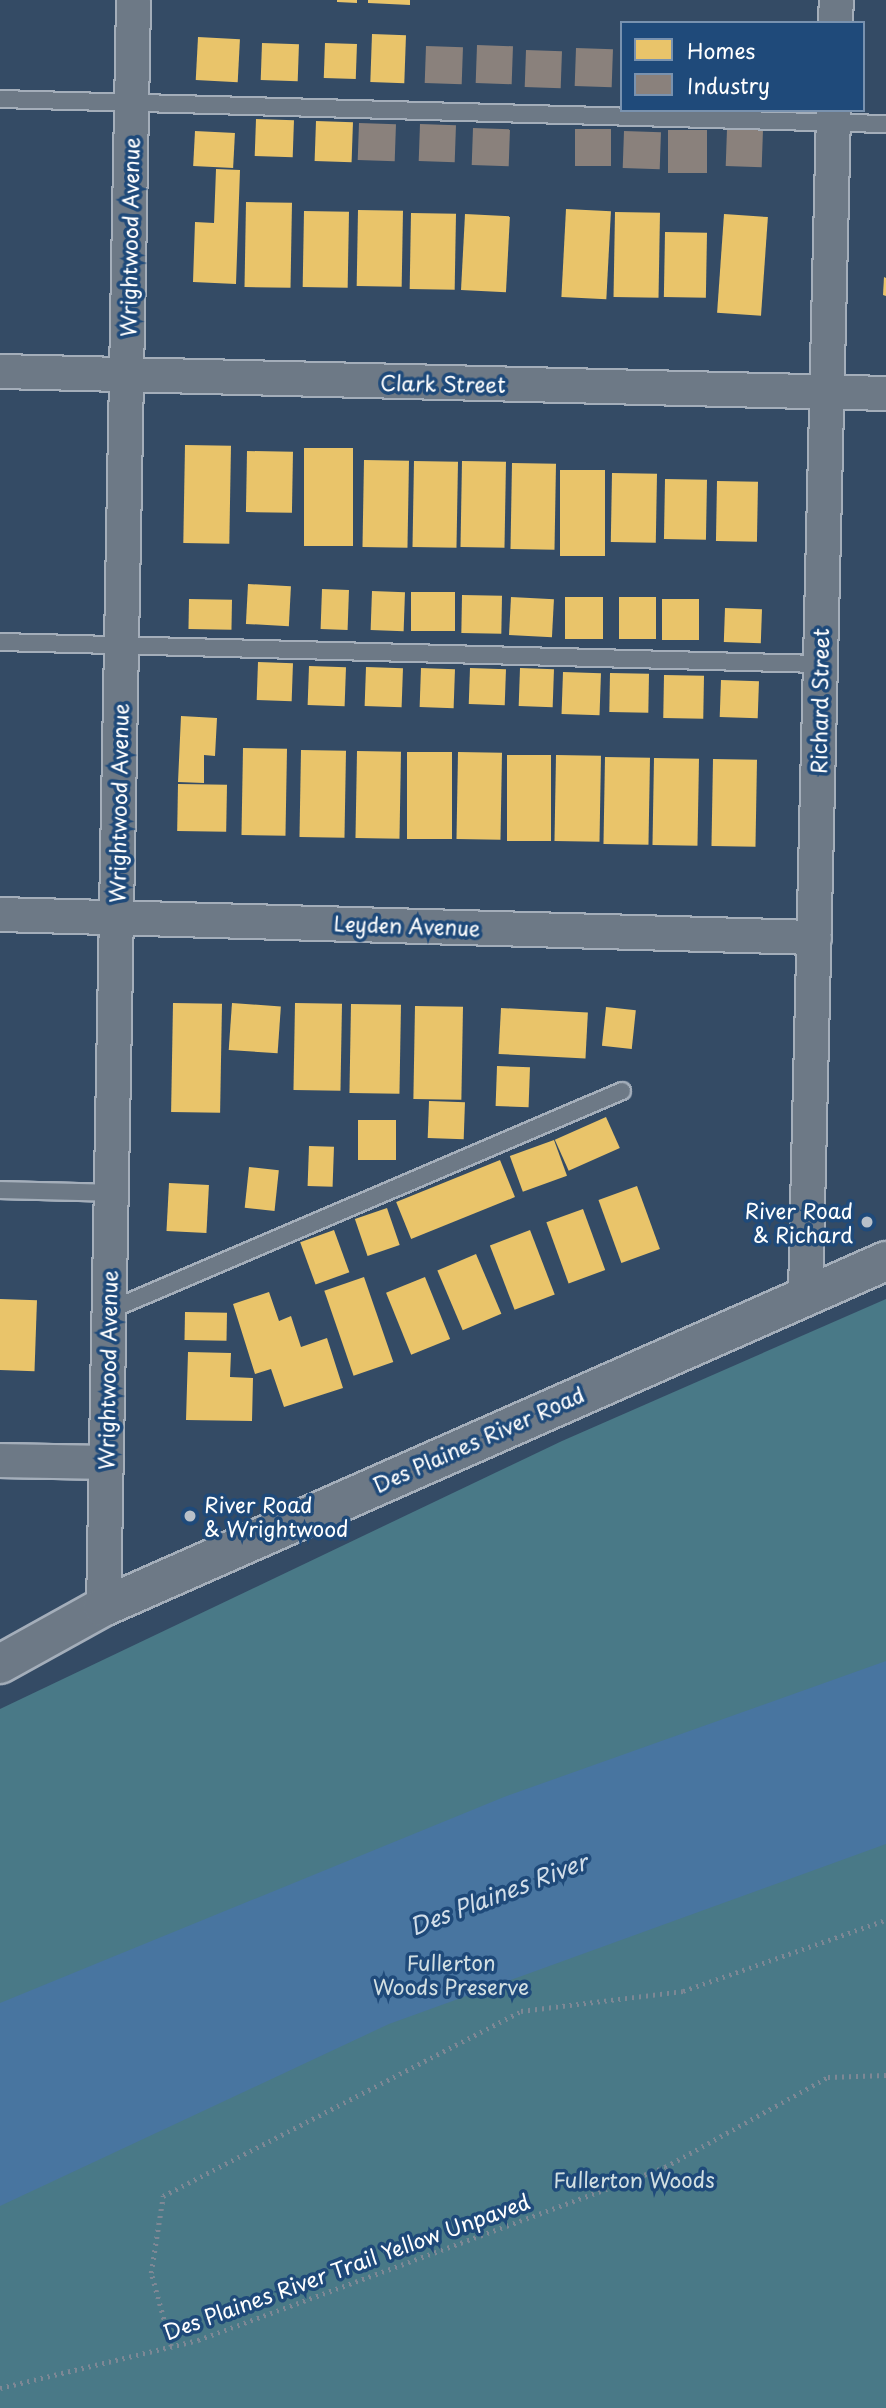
<!DOCTYPE html>
<style>
body{margin:0}
#map{position:relative;width:886px;height:2408px;overflow:hidden;background:#344b65;font-family:"Playpen Sans",sans-serif}
div>[style]{position:absolute}
[style*='--x']{left:calc(var(--x)*1px);top:calc(var(--y)*1px);width:calc(var(--w)*1px);rotate:calc(var(--a)*1deg)}
.green>*{inset:0;background:#497987}
.water>*{inset:0;background:#4875a0}
.homes>*{inset:0;background:#e9c46a;transform-origin:0 0}
.industry>*{inset:0;background:#8a817c;transform-origin:0 0}
.path>*{height:4.5px;margin-top:-2.25px;transform-origin:0;background:repeating-linear-gradient(90deg,#7e8895 0 2px,transparent 0 7px)}
.roads{filter:drop-shadow(2px 0 #a4aeba) drop-shadow(-2px 0 #a4aeba) drop-shadow(0 2px #a4aeba) drop-shadow(0 -2px #a4aeba)}
.lane>*{height:16px;margin:-8px;padding:0 8px;transform-origin:8px;border-radius:8px;background:#6d7986}
.street>*{height:33px;margin:-16.5px;padding:0 16.5px;transform-origin:16.5px;border-radius:16.5px;background:#6d7986}
.secondary>*{height:38px;margin:-19px;padding:0 19px;transform-origin:19px;border-radius:19px;background:#6d7986}
.dots>*{width:19px;height:19px;translate:-50% -50%;box-sizing:border-box;border:4px solid #1f4a7a;border-radius:50%}
span{translate:-50% -50%;white-space:nowrap;text-align:center;line-height:1.15;-webkit-text-stroke:7px #1f4a7a;paint-order:stroke}
.street-label{font-size:21px;color:#fff}
.poi-label{font-size:21px;color:#fff}
.right{translate:-100% -50%;text-align:right}
.left{translate:0 -50%;text-align:left}
.park-label{font-size:21px;color:#d2dfe2}
.water-label{font-size:23px;color:#d2dee9;font-style:italic}
.legend{position:absolute;left:620px;top:21px;width:245px;height:91px;box-sizing:border-box;background:#1f4a7a;border:2px solid #7992af;margin:0;padding:9px 12px;list-style:none;font-size:21px;color:#fff}
.legend li{display:flex;align-items:center;gap:14px;height:35px}
.legend b{width:35px;border:2px solid #7992af}
</style>
<div id="map">
<div class="green">
<div style="clip-path:polygon(886px 1299px,886px 2408px,0 2408px,0 1709px,562px 1441px)"></div>
</div>
<div class="water">
<div style="clip-path:polygon(886px 1661px,886px 1844px,389px 2024px,0 2206px,0 2003px,504px 1797px)"></div>
</div>
<div class="homes">
<div style="clip-path:polygon(337px 0,357px 0,357px 3px,337px 2px)"></div>
<div style="clip-path:polygon(368px 0,410px 0,410px 5px,368px 3px)"></div>
<div style="left:372px;top:34px;width:34px;height:48px;rotate:2deg"></div>
<div style="left:198px;top:37px;width:42px;height:43px;rotate:3deg"></div>
<div style="left:262px;top:43px;width:37px;height:37px;rotate:2deg"></div>
<div style="left:325px;top:43px;width:32px;height:35px;rotate:2deg"></div>
<div style="left:256px;top:119px;width:38px;height:37px;rotate:2deg"></div>
<div style="left:316px;top:121px;width:37px;height:40px;rotate:2deg"></div>
<div style="left:195px;top:131px;width:40px;height:35px;rotate:3deg"></div>
<div style="clip-path:polygon(216px 169px,240px 170px,236px 284px,193px 282px,195px 222px,214px 223px)"></div>
<div style="left:246px;top:202px;width:46px;height:85px;rotate:1deg"></div>
<div style="left:566px;top:209px;width:45px;height:88px;rotate:3deg"></div>
<div style="left:358px;top:210px;width:45px;height:76px;rotate:1deg"></div>
<div style="left:304px;top:211px;width:45px;height:76px;rotate:1deg"></div>
<div style="left:615px;top:212px;width:45px;height:85px;rotate:1deg"></div>
<div style="left:411px;top:213px;width:45px;height:76px;rotate:1deg"></div>
<div style="left:465px;top:214px;width:45px;height:76px;rotate:3deg"></div>
<div style="left:724px;top:214px;width:44px;height:99px;rotate:4deg"></div>
<div style="left:665px;top:232px;width:42px;height:65px;rotate:1deg"></div>
<div style="clip-path:polygon(884px 277px,886px 278px,886px 296px,883px 295px)"></div>
<div style="left:185px;top:445px;width:46px;height:98px;rotate:1deg"></div>
<div style="left:304px;top:448px;width:49px;height:98px"></div>
<div style="left:247px;top:451px;width:46px;height:61px;rotate:1deg"></div>
<div style="left:364px;top:460px;width:45px;height:87px;rotate:1deg"></div>
<div style="left:414px;top:461px;width:44px;height:86px;rotate:1deg"></div>
<div style="left:462px;top:461px;width:44px;height:86px;rotate:1deg"></div>
<div style="left:512px;top:463px;width:44px;height:86px;rotate:1deg"></div>
<div style="left:560px;top:470px;width:45px;height:86px"></div>
<div style="left:612px;top:473px;width:45px;height:69px;rotate:1deg"></div>
<div style="left:665px;top:479px;width:42px;height:60px;rotate:1deg"></div>
<div style="left:717px;top:481px;width:41px;height:60px;rotate:1deg"></div>
<div style="left:248px;top:584px;width:43px;height:40px;rotate:3deg"></div>
<div style="left:322px;top:589px;width:27px;height:40px;rotate:2deg"></div>
<div style="left:372px;top:591px;width:33px;height:39px;rotate:2deg"></div>
<div style="left:411px;top:592px;width:44px;height:39px"></div>
<div style="left:462px;top:595px;width:40px;height:38px;rotate:1deg"></div>
<div style="left:511px;top:597px;width:43px;height:38px;rotate:3deg"></div>
<div style="left:565px;top:597px;width:38px;height:42px"></div>
<div style="left:619px;top:597px;width:37px;height:42px"></div>
<div style="left:189px;top:599px;width:43px;height:30px;rotate:1deg"></div>
<div style="left:662px;top:599px;width:37px;height:41px"></div>
<div style="left:725px;top:608px;width:37px;height:34px;rotate:2deg"></div>
<div style="left:258px;top:662px;width:35px;height:38px;rotate:2deg"></div>
<div style="left:309px;top:666px;width:37px;height:39px;rotate:2deg"></div>
<div style="left:366px;top:667px;width:37px;height:39px;rotate:2deg"></div>
<div style="left:421px;top:668px;width:34px;height:39px;rotate:2deg"></div>
<div style="left:470px;top:668px;width:36px;height:36px;rotate:2deg"></div>
<div style="left:520px;top:668px;width:34px;height:38px;rotate:2deg"></div>
<div style="left:563px;top:672px;width:38px;height:42px;rotate:2deg"></div>
<div style="left:610px;top:673px;width:39px;height:39px;rotate:1deg"></div>
<div style="left:664px;top:675px;width:40px;height:43px;rotate:1deg"></div>
<div style="left:721px;top:680px;width:38px;height:37px;rotate:2deg"></div>
<div style="clip-path:polygon(181px 716px,217px 718px,215px 756px,204px 755px,204px 783px,178px 782px)"></div>
<div style="left:243px;top:748px;width:44px;height:87px;rotate:1deg"></div>
<div style="left:301px;top:750px;width:45px;height:87px;rotate:1deg"></div>
<div style="left:357px;top:751px;width:44px;height:87px;rotate:1deg"></div>
<div style="left:407px;top:752px;width:45px;height:87px"></div>
<div style="left:458px;top:752px;width:44px;height:87px;rotate:1deg"></div>
<div style="left:507px;top:755px;width:44px;height:86px"></div>
<div style="left:556px;top:755px;width:45px;height:86px;rotate:1deg"></div>
<div style="left:605px;top:757px;width:45px;height:87px;rotate:1deg"></div>
<div style="left:654px;top:758px;width:45px;height:87px;rotate:1deg"></div>
<div style="left:713px;top:759px;width:44px;height:87px;rotate:1deg"></div>
<div style="left:178px;top:784px;width:49px;height:47px;rotate:1deg"></div>
<div style="left:173px;top:1003px;width:49px;height:109px;rotate:1deg"></div>
<div style="left:232px;top:1003px;width:49px;height:47px;rotate:4deg"></div>
<div style="left:295px;top:1003px;width:47px;height:87px;rotate:1deg"></div>
<div style="left:351px;top:1004px;width:50px;height:89px;rotate:1deg"></div>
<div style="left:415px;top:1006px;width:48px;height:93px;rotate:1deg"></div>
<div style="left:606px;top:1007px;width:30px;height:39px;rotate:6deg"></div>
<div style="left:501px;top:1008px;width:87px;height:46px;rotate:3deg"></div>
<div style="left:497px;top:1066px;width:33px;height:40px;rotate:2deg"></div>
<div style="left:429px;top:1101px;width:36px;height:37px;rotate:2deg"></div>
<div style="left:606px;top:1117px;width:34px;height:56px;rotate:66deg"></div>
<div style="left:358px;top:1120px;width:38px;height:40px"></div>
<div style="left:554px;top:1140px;width:38px;height:47px;rotate:70deg"></div>
<div style="left:309px;top:1146px;width:25px;height:40px;rotate:2deg"></div>
<div style="left:500px;top:1160px;width:40px;height:112px;rotate:68deg"></div>
<div style="left:249px;top:1167px;width:30px;height:41px;rotate:6deg"></div>
<div style="left:169px;top:1183px;width:40px;height:48px;rotate:3deg"></div>
<div style="left:637px;top:1186px;width:67px;height:41px;rotate:70deg"></div>
<div style="left:387px;top:1208px;width:39px;height:34px;rotate:71deg"></div>
<div style="left:583px;top:1209px;width:65px;height:39px;rotate:70deg"></div>
<div style="left:334px;top:1230px;width:45px;height:36px;rotate:70deg"></div>
<div style="left:530px;top:1230px;width:69px;height:43px;rotate:69deg"></div>
<div style="left:476px;top:1254px;width:65px;height:42px;rotate:67deg"></div>
<div style="left:364px;top:1277px;width:90px;height:42px;rotate:71deg"></div>
<div style="left:425px;top:1277px;width:67px;height:42px;rotate:68deg"></div>
<div style="clip-path:polygon(269px 1292px,279px 1321px,291px 1316px,301px 1347px,327px 1338px,343px 1388px,284px 1407px,271px 1369px,255px 1374px,233px 1304px)"></div>
<div style="left:0;top:1299px;width:37px;height:71px;rotate:2deg"></div>
<div style="left:185px;top:1312px;width:42px;height:28px;rotate:1deg"></div>
<div style="clip-path:polygon(188px 1352px,231px 1353px,230px 1377px,253px 1378px,252px 1421px,186px 1420px)"></div>
</div>
<div class="industry">
<div style="left:477px;top:45px;width:36px;height:38px;rotate:2deg"></div>
<div style="left:426px;top:46px;width:37px;height:37px;rotate:2deg"></div>
<div style="left:576px;top:48px;width:37px;height:38px;rotate:2deg"></div>
<div style="left:526px;top:50px;width:36px;height:37px;rotate:2deg"></div>
<div style="left:359px;top:123px;width:37px;height:37px;rotate:2deg"></div>
<div style="left:420px;top:124px;width:36px;height:37px;rotate:2deg"></div>
<div style="left:473px;top:128px;width:37px;height:37px;rotate:2deg"></div>
<div style="left:575px;top:129px;width:36px;height:37px"></div>
<div style="left:727px;top:129px;width:36px;height:37px;rotate:2deg"></div>
<div style="left:668px;top:130px;width:39px;height:43px"></div>
<div style="left:624px;top:131px;width:37px;height:37px;rotate:2deg"></div>
</div>
<div class="path">
<div style="--x:171;--y:2346;--w:76;--a:-105.3"></div>
<div style="--x:151;--y:2273;--w:78;--a:-81.1"></div>
<div style="--x:163;--y:2196;--w:403;--a:-27.3"></div>
<div style="--x:521;--y:2011;--w:163;--a:-7"></div>
<div style="--x:683;--y:1991;--w:215;--a:-19.3"></div>
<div style="--x:0;--y:2388;--w:204;--a:-13.6"></div>
<div style="--x:198;--y:2340;--w:498;--a:-20.3"></div>
<div style="--x:665;--y:2167;--w:186;--a:-28.9"></div>
<div style="--x:828;--y:2077;--w:58;--a:-2"></div>
</div>
<div class="roads">
<div class="lane">
<div style="--x:0;--y:99;--w:886;--a:1.62"></div>
<div style="--x:0;--y:642;--w:820;--a:1.54"></div>
<div style="--x:0;--y:1190;--w:111;--a:1.5"></div>
<div style="--x:108;--y:1311;--w:559;--a:-23.17"></div>
</div>
<div class="street">
<div style="--x:835;--y:23;--w:23;--a:-88"></div>
<div style="--x:0;--y:371;--w:886;--a:1.42"></div>
<div style="--x:0;--y:914;--w:814;--a:1.62"></div>
<div style="--x:805;--y:1292;--w:1182;--a:-88.64"></div>
<div style="--x:0;--y:1460;--w:106;--a:1.1"></div>
<div style="--x:103;--y:1607;--w:1607;--a:-88.93"></div>
</div>
<div class="secondary">
<div style="--x:0;--y:1664;--w:118;--a:-29"></div>
<div style="--x:103;--y:1607;--w:856;--a:-23.84"></div>
</div>
</div>
<div class="dots">
<div style="left:867px;top:1222px;background:#b8c0c9"></div>
<div style="left:190px;top:1516px;background:#b8c0c9"></div>
</div>
<div class="street-label">
<span style="left:129px;top:237px;rotate:-89deg">Wrightwood Avenue</span>
<span style="left:443px;top:383px;rotate:1deg">Clark Street</span>
<span style="left:819px;top:701px;rotate:-89deg">Richard Street</span>
<span style="left:118px;top:803px;rotate:-89deg">Wrightwood Avenue</span>
<span style="left:407px;top:925px;rotate:2deg">Leyden Avenue</span>
<span style="left:107px;top:1370px;rotate:-89deg">Wrightwood Avenue</span>
<span style="left:478px;top:1439px;rotate:-24deg">Des Plaines River Road</span>
<span style="left:346px;top:2266px;rotate:-20deg">Des Plaines River Trail Yellow Unpaved</span>
</div>
<div class="poi-label">
<span class="right" style="left:853px;top:1222px">River Road<br>&amp; Richard</span>
<span class="left" style="left:204px;top:1516px">River Road<br>&amp; Wrightwood</span>
</div>
<div class="park-label">
<span style="left:451px;top:1974px">Fullerton<br>Woods Preserve</span>
<span style="left:634px;top:2179px">Fullerton Woods</span>
</div>
<div class="water-label">
<span style="left:498px;top:1894px;rotate:-21deg">Des Plaines River</span>
</div>
<ul class="legend">
<li><b style="height:19px;background:#e9c46a"></b>Homes</li>
<li><b style="height:19px;background:#8a817c"></b>Industry</li>
</ul>
</div>
